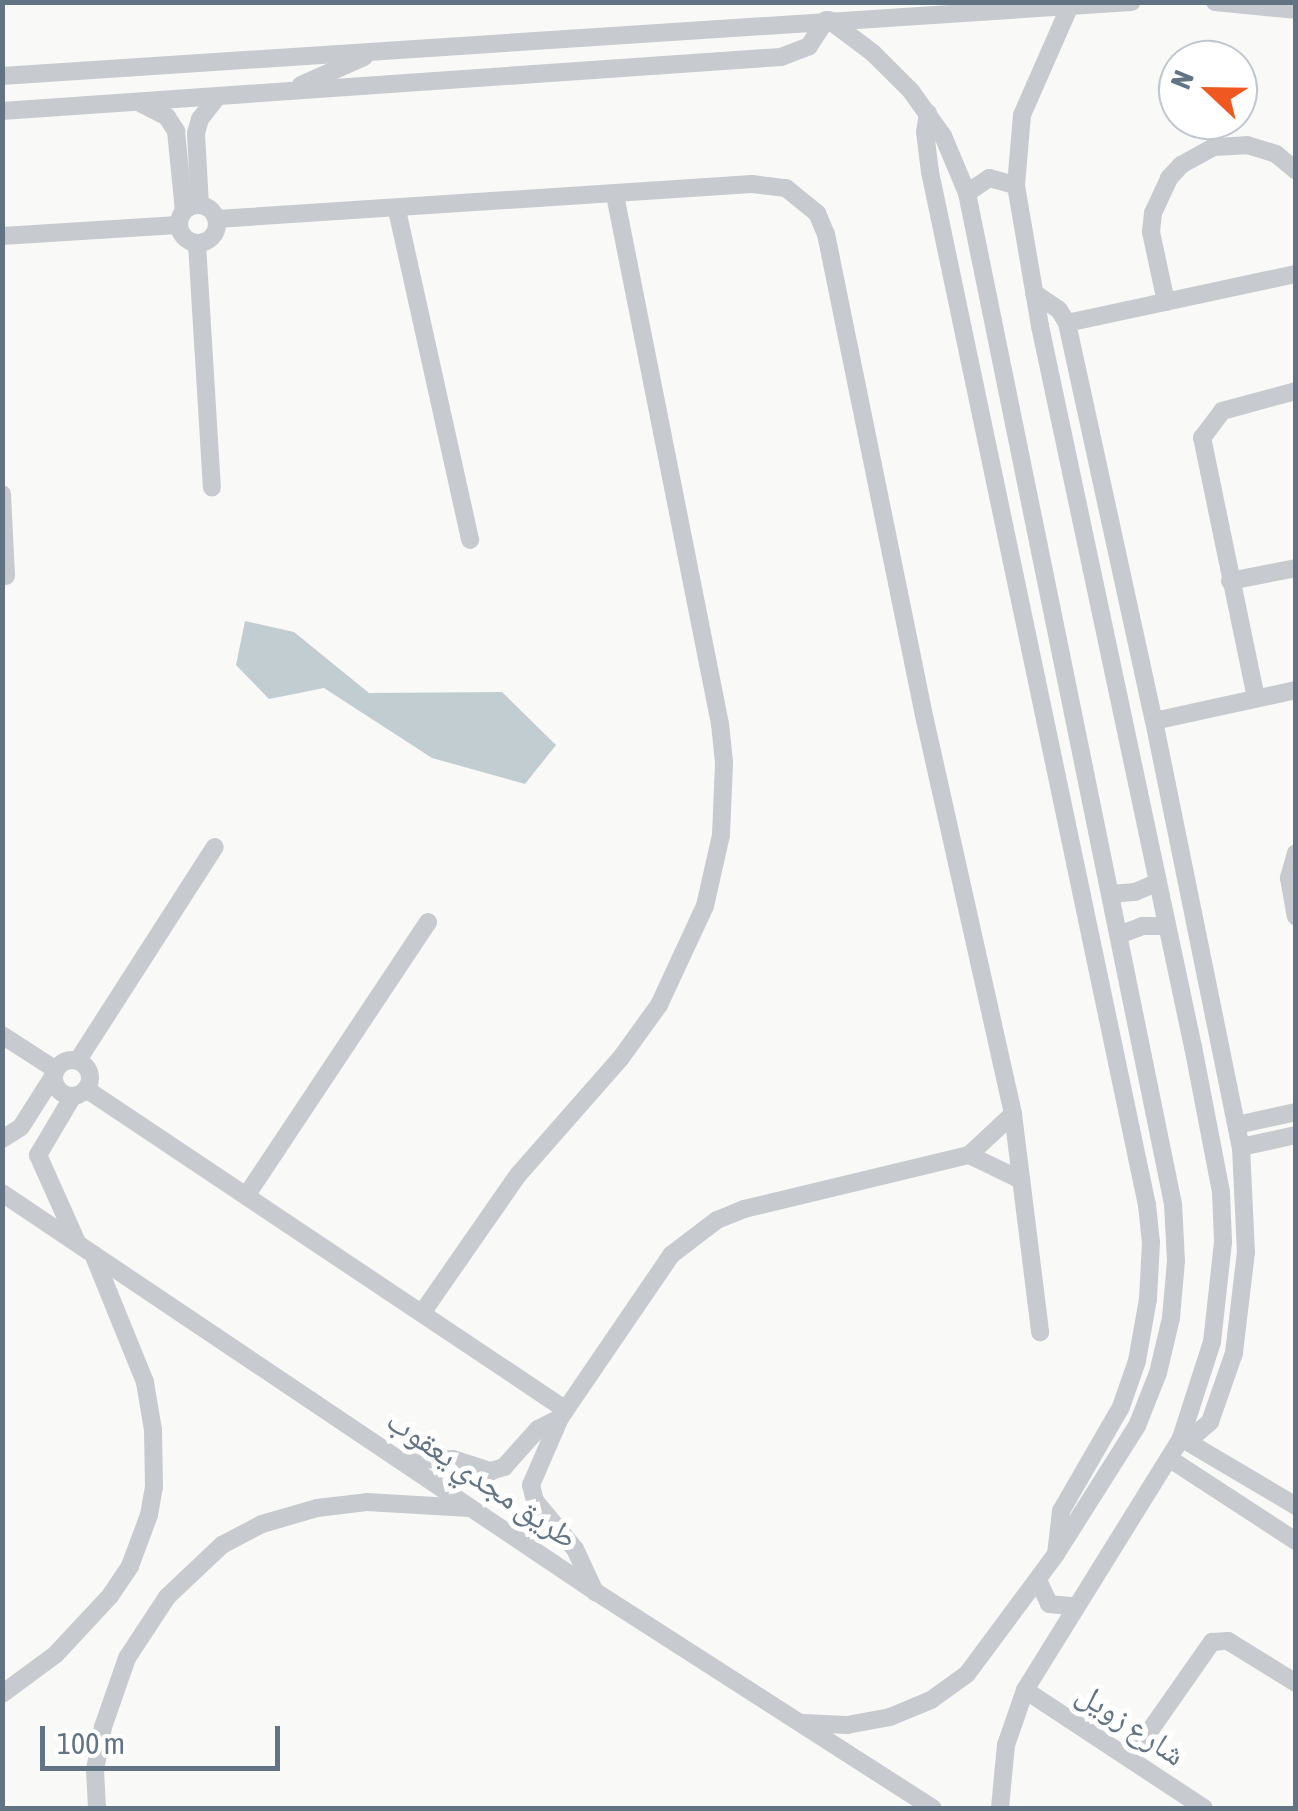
<!DOCTYPE html>
<meta charset="utf-8">
<style>
body{margin:0}
#map{position:relative;width:1298px;height:1811px;overflow:hidden;background:#f9f9f7;font-family:"Asap Condensed","Noto Naskh Arabic",sans-serif}
div>[style]{position:absolute}
[style*='--x']{left:calc(var(--x)*1px);top:calc(var(--y)*1px);width:calc(var(--w)*1px);rotate:calc(var(--a)*1deg)}
.water>*{inset:0;background:#c2cdd2}
.minor>*{height:18px;margin:-9px;padding:0 9px;transform-origin:9px;border-radius:9px;background:#c7cbcf}
.minor>.ring{margin:-9px;padding:0;box-sizing:content-box;background:none;border:18px solid #c7cbcf;border-radius:50%}
span{translate:-50% -50%;white-space:nowrap;text-align:center;line-height:1.15;-webkit-text-stroke:10px #fff;paint-order:stroke}
.street-label{font-size:32px;color:#627484}
.frame{position:absolute;inset:0;border:5px solid #627484;pointer-events:none}
.north{position:absolute;left:1158px;top:40px;width:100px;height:100px;box-sizing:border-box;background:#fff;border:2px solid #c0c7ce;border-radius:50%;rotate:292deg;font-size:28px;font-weight:700;line-height:40px;text-align:center;color:#627484}
.north::after{content:'';display:block;margin:auto;width:35px;height:45px;background:#ef5821;clip-path:polygon(50% 0,100% 100%,50% 72%,0 100%)}
.scale{position:absolute;left:40px;top:1726px;width:240px;height:45px;box-sizing:border-box;border:5px solid #627484;border-top:0;padding-left:12px;font-size:30px;line-height:35px;white-space:nowrap;color:#627484;-webkit-text-stroke:8px #fff;paint-order:stroke}
</style>
<div id="map">
<div class="water">
<div style="clip-path:polygon(245px 621px,294px 632px,369px 693px,502px 692px,556px 745px,525px 784px,432px 758px,324px 688px,269px 699px,236px 665px)"></div>
</div>
<div class="minor">
<div style="--x:1215;--y:2;--w:81;--a:5.6"></div>
<div style="--x:2;--y:76;--w:1132;--a:-3.75"></div>
<div style="--x:301;--y:85;--w:69;--a:-24"></div>
<div style="--x:142;--y:104;--w:28;--a:27"></div>
<div style="--x:167;--y:117;--w:17;--a:57"></div>
<div style="--x:176;--y:131;--w:80;--a:84.3"></div>
<div style="--x:2;--y:111;--w:781;--a:-3.97"></div>
<div style="--x:781;--y:57;--w:30;--a:-21"></div>
<div style="--x:809;--y:46;--w:31;--a:-57"></div>
<div style="--x:928;--y:113;--w:19;--a:99"></div>
<div style="--x:925;--y:132;--w:40;--a:82.9"></div>
<div style="--x:930;--y:172;--w:1056;--a:78.14"></div>
<div style="--x:1147;--y:1205;--w:37;--a:84"></div>
<div style="--x:1151;--y:1242;--w:57;--a:93"></div>
<div style="--x:1148;--y:1299;--w:63;--a:100.1"></div>
<div style="--x:1137;--y:1361;--w:49;--a:109.2"></div>
<div style="--x:1121;--y:1407;--w:120;--a:120"></div>
<div style="--x:1061;--y:1511;--w:43;--a:96.6"></div>
<div style="--x:967;--y:193;--w:27;--a:-34"></div>
<div style="--x:989;--y:178;--w:28;--a:15"></div>
<div class="ring" style="left:179px;top:205px;width:20px;height:20px"></div>
<div style="--x:200;--y:205;--w:72;--a:-93.2"></div>
<div style="--x:196;--y:133;--w:15;--a:-74"></div>
<div style="--x:200;--y:119;--w:29;--a:-52"></div>
<div style="--x:397;--y:210;--w:338;--a:77.5"></div>
<div style="--x:217;--y:219;--w:536;--a:-3.74"></div>
<div style="--x:752;--y:184;--w:34;--a:7"></div>
<div style="--x:786;--y:188;--w:40;--a:39"></div>
<div style="--x:817;--y:213;--w:23;--a:67"></div>
<div style="--x:826;--y:234;--w:496;--a:78.5"></div>
<div style="--x:925;--y:720;--w:404;--a:77.4"></div>
<div style="--x:1013;--y:1114;--w:220;--a:82.9"></div>
<div style="--x:2;--y:236;--w:176;--a:-3.6"></div>
<div style="--x:197;--y:244;--w:244;--a:86.5"></div>
<div style="--x:1034;--y:293;--w:30;--a:34"></div>
<div style="--x:1059;--y:310;--w:15;--a:58"></div>
<div style="--x:1067;--y:323;--w:407;--a:77.7"></div>
<div style="--x:1154;--y:721;--w:435;--a:78.5"></div>
<div style="--x:1241;--y:1147;--w:105;--a:87.3"></div>
<div style="--x:1246;--y:1252;--w:102;--a:96.8"></div>
<div style="--x:1234;--y:1353;--w:73;--a:109.2"></div>
<div style="--x:1210;--y:1422;--w:16;--a:140"></div>
<div style="--x:1198;--y:1432;--w:18;--a:161"></div>
<div style="--x:1166;--y:302;--w:72;--a:-102.1"></div>
<div style="--x:1151;--y:232;--w:19;--a:-84"></div>
<div style="--x:1153;--y:213;--w:38;--a:-65"></div>
<div style="--x:1169;--y:178;--w:18;--a:-47"></div>
<div style="--x:1181;--y:165;--w:38;--a:-29"></div>
<div style="--x:1214;--y:147;--w:33;--a:-3"></div>
<div style="--x:1247;--y:145;--w:30;--a:17"></div>
<div style="--x:1276;--y:154;--w:26;--a:40"></div>
<div style="--x:1067;--y:323;--w:234;--a:-12.1"></div>
<div style="--x:2;--y:494;--w:82;--a:87.2"></div>
<div style="--x:1230;--y:581;--w:67;--a:-11.1"></div>
<div style="--x:1256;--y:698;--w:266;--a:-101.7"></div>
<div style="--x:1202;--y:438;--w:34;--a:-53"></div>
<div style="--x:1222;--y:411;--w:77;--a:-15.1"></div>
<div style="--x:1154;--y:721;--w:145;--a:-12.3"></div>
<div style="--x:1296;--y:853;--w:26;--a:106"></div>
<div style="--x:1289;--y:878;--w:39;--a:80"></div>
<div style="--x:1111;--y:894;--w:24;--a:-5"></div>
<div style="--x:1135;--y:892;--w:25;--a:-23"></div>
<div style="--x:1119;--y:935;--w:25;--a:-21"></div>
<div style="--x:1142;--y:926;--w:25;--a:0"></div>
<div style="--x:2;--y:1035;--w:64;--a:32.9"></div>
<div style="--x:78;--y:1060;--w:253;--a:-57.3"></div>
<div class="ring" style="left:54px;top:1060px;width:18px;height:18px"></div>
<div style="--x:86;--y:1089;--w:577;--a:33.77"></div>
<div style="--x:73;--y:1096;--w:69;--a:120.7"></div>
<div style="--x:38;--y:1155;--w:95;--a:65.9"></div>
<div style="--x:1237;--y:1125;--w:60;--a:-12.4"></div>
<div style="--x:2;--y:1139;--w:22;--a:-32"></div>
<div style="--x:21;--y:1127;--w:62;--a:-57.6"></div>
<div style="--x:1241;--y:1147;--w:56;--a:-12.3"></div>
<div style="--x:969;--y:1155;--w:58;--a:25.7"></div>
<div style="--x:2;--y:1193;--w:716;--a:33.89"></div>
<div style="--x:596;--y:1592;--w:400;--a:32.7"></div>
<div style="--x:246;--y:1196;--w:329;--a:-56.4"></div>
<div style="--x:422;--y:1313;--w:168;--a:-55.2"></div>
<div style="--x:518;--y:1175;--w:154;--a:-48.7"></div>
<div style="--x:620;--y:1059;--w:67;--a:-54.2"></div>
<div style="--x:659;--y:1005;--w:109;--a:-65.1"></div>
<div style="--x:705;--y:906;--w:73;--a:-77.3"></div>
<div style="--x:721;--y:835;--w:73;--a:-87.6"></div>
<div style="--x:724;--y:762;--w:38;--a:-96"></div>
<div style="--x:720;--y:724;--w:539;--a:-101.23"></div>
<div style="--x:1181;--y:1438;--w:134;--a:30.6"></div>
<div style="--x:1170;--y:1459;--w:150;--a:33.1"></div>
<div style="--x:401;--y:1460;--w:52;--a:-1.1"></div>
<div style="--x:453;--y:1459;--w:40;--a:18"></div>
<div style="--x:491;--y:1471;--w:14;--a:-17"></div>
<div style="--x:504;--y:1467;--w:51;--a:-48.2"></div>
<div style="--x:538;--y:1429;--w:25;--a:-27"></div>
<div style="--x:1038;--y:1580;--w:26;--a:65"></div>
<div style="--x:1049;--y:1604;--w:25;--a:5"></div>
<div style="--x:595;--y:1592;--w:47;--a:-114.9"></div>
<div style="--x:575;--y:1549;--w:62;--a:-129.8"></div>
<div style="--x:535;--y:1501;--w:16;--a:-104"></div>
<div style="--x:531;--y:1485;--w:73;--a:-66.6"></div>
<div style="--x:560;--y:1418;--w:197;--a:-55.7"></div>
<div style="--x:671;--y:1255;--w:58;--a:-37.3"></div>
<div style="--x:717;--y:1220;--w:29;--a:-22"></div>
<div style="--x:744;--y:1209;--w:231;--a:-13.5"></div>
<div style="--x:969;--y:1155;--w:60;--a:-43"></div>
<div style="--x:1025;--y:1690;--w:214;--a:33.4"></div>
<div style="--x:2;--y:1694;--w:67;--a:-36.5"></div>
<div style="--x:56;--y:1654;--w:79;--a:-47"></div>
<div style="--x:110;--y:1596;--w:36;--a:-56"></div>
<div style="--x:130;--y:1566;--w:54;--a:-69.6"></div>
<div style="--x:149;--y:1515;--w:28;--a:-80"></div>
<div style="--x:154;--y:1487;--w:57;--a:-91"></div>
<div style="--x:153;--y:1430;--w:49;--a:-99.5"></div>
<div style="--x:145;--y:1382;--w:138;--a:-112.1"></div>
<div style="--x:803;--y:1723;--w:44;--a:2.6"></div>
<div style="--x:847;--y:1725;--w:44;--a:-10.5"></div>
<div style="--x:890;--y:1717;--w:44;--a:-22.5"></div>
<div style="--x:931;--y:1700;--w:44;--a:-35.8"></div>
<div style="--x:967;--y:1674;--w:149;--a:-53.4"></div>
<div style="--x:1056;--y:1554;--w:151;--a:-57.7"></div>
<div style="--x:1137;--y:1426;--w:57;--a:-68.4"></div>
<div style="--x:1158;--y:1373;--w:57;--a:-76.7"></div>
<div style="--x:1171;--y:1318;--w:57;--a:-85"></div>
<div style="--x:1176;--y:1261;--w:57;--a:-93"></div>
<div style="--x:1173;--y:1204;--w:1032;--a:-101.52"></div>
<div style="--x:967;--y:193;--w:62;--a:-112.8"></div>
<div style="--x:943;--y:136;--w:55;--a:-125.4"></div>
<div style="--x:911;--y:91;--w:54;--a:-135"></div>
<div style="--x:873;--y:53;--w:55;--a:-143.1"></div>
<div style="--x:1130;--y:1759;--w:143;--a:-55"></div>
<div style="--x:1212;--y:1642;--w:16;--a:-4"></div>
<div style="--x:1228;--y:1641;--w:80;--a:31.7"></div>
<div style="--x:97;--y:1808;--w:38;--a:-93"></div>
<div style="--x:95;--y:1770;--w:44;--a:-79.5"></div>
<div style="--x:103;--y:1727;--w:73;--a:-70.8"></div>
<div style="--x:127;--y:1658;--w:73;--a:-56.7"></div>
<div style="--x:167;--y:1597;--w:76;--a:-43.4"></div>
<div style="--x:222;--y:1545;--w:45;--a:-27.7"></div>
<div style="--x:262;--y:1524;--w:57;--a:-16.2"></div>
<div style="--x:317;--y:1508;--w:50;--a:-6.8"></div>
<div style="--x:367;--y:1502;--w:102;--a:3.4"></div>
<div style="--x:1000;--y:1808;--w:63;--a:-84.6"></div>
<div style="--x:1006;--y:1745;--w:58;--a:-70.9"></div>
<div style="--x:1025;--y:1690;--w:296;--a:-58.2"></div>
<div style="--x:1181;--y:1438;--w:101;--a:-72.1"></div>
<div style="--x:1212;--y:1342;--w:101;--a:-83.7"></div>
<div style="--x:1223;--y:1242;--w:50;--a:-92.3"></div>
<div style="--x:1221;--y:1192;--w:148;--a:-100.9"></div>
<div style="--x:1193;--y:1047;--w:737;--a:-101.98"></div>
<div style="--x:1040;--y:326;--w:143;--a:-99.7"></div>
<div style="--x:1016;--y:185;--w:70;--a:-85.1"></div>
<div style="--x:1022;--y:115;--w:117;--a:-66.3"></div>
</div>
<div class="street-label">
<span style="left:482px;top:1479px;rotate:34deg">طريق مجدي يعقوب</span>
<span style="left:1131px;top:1724px;rotate:34deg">شارع زويل</span>
</div>
<div class="frame"></div>
<div class="north">N</div>
<div class="scale">100 m</div>
</div>
